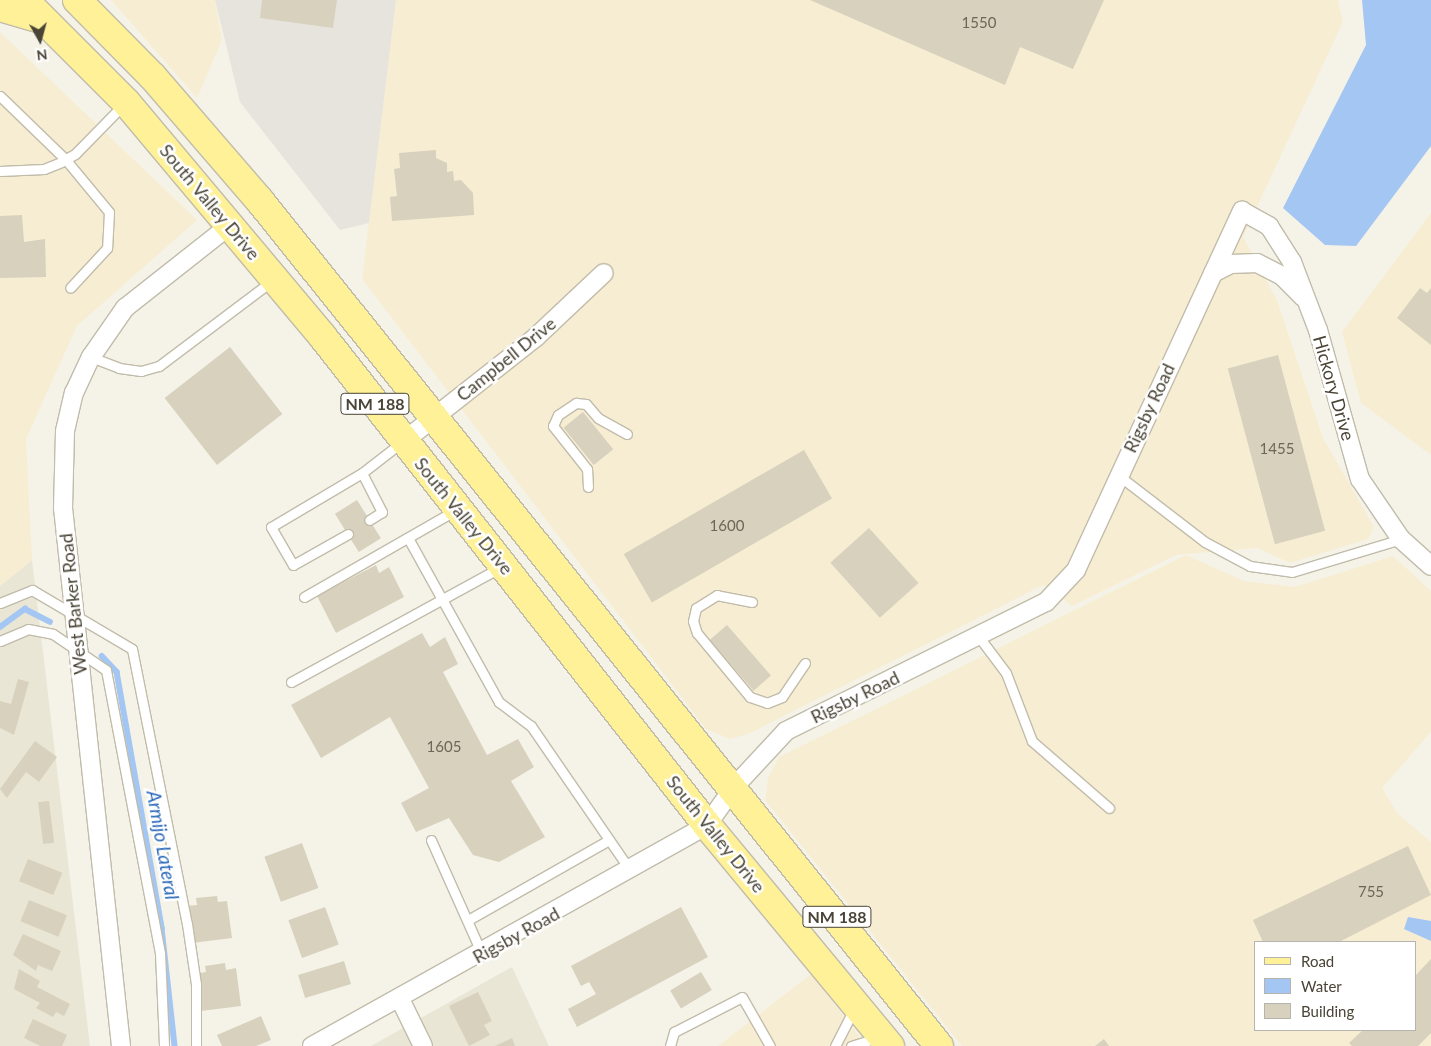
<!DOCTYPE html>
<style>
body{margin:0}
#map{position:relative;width:1431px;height:1046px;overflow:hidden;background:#f5f3e8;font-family:Lato,sans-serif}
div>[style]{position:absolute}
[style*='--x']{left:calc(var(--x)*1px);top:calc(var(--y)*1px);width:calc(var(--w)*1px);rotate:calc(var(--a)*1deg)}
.residential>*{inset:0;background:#e9e6d6}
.commercial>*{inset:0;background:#f7edd3}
.industrial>*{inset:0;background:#e7e4dd}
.water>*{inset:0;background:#a3c6f3}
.stream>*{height:5.5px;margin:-2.75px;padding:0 2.75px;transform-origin:2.75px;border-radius:2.75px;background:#a3c6f3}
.building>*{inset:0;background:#d7d1bd;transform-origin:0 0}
.roads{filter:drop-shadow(1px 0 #c1bcaa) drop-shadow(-1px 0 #c1bcaa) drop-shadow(0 1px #c1bcaa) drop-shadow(0 -1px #c1bcaa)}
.lane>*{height:9px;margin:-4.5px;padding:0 4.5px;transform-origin:4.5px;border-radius:4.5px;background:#fff}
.street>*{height:18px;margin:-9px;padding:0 9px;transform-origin:9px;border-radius:9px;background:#fff}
.primary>*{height:28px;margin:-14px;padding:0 14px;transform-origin:14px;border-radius:14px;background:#fff197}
span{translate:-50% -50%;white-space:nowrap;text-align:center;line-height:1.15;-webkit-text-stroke:5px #fff;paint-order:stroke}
.number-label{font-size:15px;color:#6c6758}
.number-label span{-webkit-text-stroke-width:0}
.shield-label span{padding:1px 4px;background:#fff;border:1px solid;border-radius:4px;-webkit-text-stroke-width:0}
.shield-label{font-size:16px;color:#494436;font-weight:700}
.street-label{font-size:18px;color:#494436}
.water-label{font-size:19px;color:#2a68ba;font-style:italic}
.legend{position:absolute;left:1254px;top:941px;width:162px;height:90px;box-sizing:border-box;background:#fff;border:1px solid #b6b4af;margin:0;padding:6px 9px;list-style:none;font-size:15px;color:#494436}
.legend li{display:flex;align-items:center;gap:10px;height:25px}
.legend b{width:25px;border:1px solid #b6b4af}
.north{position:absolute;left:15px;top:15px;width:50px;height:50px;-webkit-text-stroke:4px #fff;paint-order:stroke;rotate:173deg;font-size:14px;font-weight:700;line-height:20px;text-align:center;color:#494436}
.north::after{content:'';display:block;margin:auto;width:18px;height:22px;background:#494436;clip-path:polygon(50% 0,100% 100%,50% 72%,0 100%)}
</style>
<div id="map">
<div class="residential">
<div style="clip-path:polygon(32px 560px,90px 1046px,0 1046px,0 586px)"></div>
<div style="clip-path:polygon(512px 967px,549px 1046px,371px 1046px)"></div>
</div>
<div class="commercial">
<div style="clip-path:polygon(111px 0,215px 0,222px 40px,197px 98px)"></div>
<div style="clip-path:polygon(396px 0,1338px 0,1343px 22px,1243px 237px,1277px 300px,1323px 438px,1374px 527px,1368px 539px,1290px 563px,1257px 548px,1176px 555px,1072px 606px,1043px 585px,748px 734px,730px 739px,706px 729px,362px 279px)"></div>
<div style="clip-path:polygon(0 32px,197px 220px,77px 326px,26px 439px,32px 560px,0 586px)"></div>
<div style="clip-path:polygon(1431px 213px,1431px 455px,1361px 403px,1342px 332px)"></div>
<div style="clip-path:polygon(evenodd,1186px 555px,1244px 581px,1295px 587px,1393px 556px,1431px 591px,1431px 732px,1382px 788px,1397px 813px,1431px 842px,1431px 1046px,962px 1046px,765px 800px,768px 778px,779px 757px,1186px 555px,1255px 942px,1415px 942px,1415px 1030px,1255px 1030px,1255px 942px)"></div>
<div style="clip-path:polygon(811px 974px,867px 1046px,718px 1046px)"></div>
</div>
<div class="industrial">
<div style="clip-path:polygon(215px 0,396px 0,369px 223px,340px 230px,240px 102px)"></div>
</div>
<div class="water">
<div style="clip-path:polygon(1362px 0,1431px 0,1431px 146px,1356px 246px,1325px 245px,1283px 208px,1366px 45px)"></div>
<div style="clip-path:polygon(1408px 917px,1431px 921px,1431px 941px,1404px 929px)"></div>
</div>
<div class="stream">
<div style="--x:0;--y:627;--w:31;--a:-36"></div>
<div style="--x:25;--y:609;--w:28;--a:27"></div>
<div style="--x:102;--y:656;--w:22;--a:47"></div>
<div style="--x:117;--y:672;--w:260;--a:80"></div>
<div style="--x:162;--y:928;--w:119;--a:83.7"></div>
</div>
<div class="building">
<div style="clip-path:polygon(262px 0,337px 0,333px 28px,260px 18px)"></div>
<div style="clip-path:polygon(810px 0,1104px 0,1073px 69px,1020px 47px,1005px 85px)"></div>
<div style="clip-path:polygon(436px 150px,436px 158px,447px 163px,447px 172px,453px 171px,454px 181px,461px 180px,473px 193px,474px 215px,392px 221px,390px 197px,397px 196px,394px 169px,400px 168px,399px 153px)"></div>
<div style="clip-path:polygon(22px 215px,24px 242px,45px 239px,46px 277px,0 278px,0 216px)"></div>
<div style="clip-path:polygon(1420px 288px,1427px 293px,1431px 288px,1431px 345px,1397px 318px)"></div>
<div style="left:230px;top:347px;width:85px;height:83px;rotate:52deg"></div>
<div style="left:1278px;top:355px;width:182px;height:52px;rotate:75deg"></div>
<div style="left:583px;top:412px;width:48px;height:25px;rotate:51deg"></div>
<div style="left:804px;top:450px;width:56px;height:208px;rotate:60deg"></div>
<div style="left:357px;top:500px;width:45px;height:26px;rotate:58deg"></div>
<div style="left:869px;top:528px;width:74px;height:52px;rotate:48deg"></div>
<div style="clip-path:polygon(376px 565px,379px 573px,389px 567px,404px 597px,336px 633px,317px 596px)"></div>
<div style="left:727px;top:625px;width:67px;height:23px;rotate:49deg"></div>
<div style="clip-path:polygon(422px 633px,430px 647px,445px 637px,458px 664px,443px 672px,487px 755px,518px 739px,534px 767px,511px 781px,545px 837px,499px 862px,473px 855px,449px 818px,416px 832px,401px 803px,429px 788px,390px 717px,321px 758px,291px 705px)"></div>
<div style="clip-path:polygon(18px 679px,29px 682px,14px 735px,0 728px,0 701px,11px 704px)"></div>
<div style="clip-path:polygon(35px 741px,57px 757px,39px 782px,26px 772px,7px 798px,0 789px)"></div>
<div style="left:49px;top:801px;width:42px;height:11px;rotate:83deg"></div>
<div style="left:302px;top:843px;width:48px;height:40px;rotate:70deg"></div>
<div style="clip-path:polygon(1408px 846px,1431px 895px,1339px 942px,1263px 942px,1253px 920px)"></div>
<div style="left:28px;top:859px;width:37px;height:24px;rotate:22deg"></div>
<div style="clip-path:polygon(217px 896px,218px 902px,227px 901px,232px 938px,192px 943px,187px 906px,197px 905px,196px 898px)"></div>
<div style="left:29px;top:900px;width:41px;height:23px;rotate:22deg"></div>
<div style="left:325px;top:907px;width:40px;height:39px;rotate:70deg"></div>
<div style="clip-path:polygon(681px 907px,708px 957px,577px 1027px,568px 1009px,596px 994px,589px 982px,581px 986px,571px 966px)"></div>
<div style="clip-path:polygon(23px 934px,61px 951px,52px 971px,38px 965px,36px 971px,13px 955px)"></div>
<div style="clip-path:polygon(1431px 959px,1431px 1033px,1418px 1046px,1352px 1046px,1349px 1043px,1363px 1030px,1415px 1030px,1415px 976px)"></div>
<div style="left:344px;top:961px;width:24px;height:48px;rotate:73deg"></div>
<div style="clip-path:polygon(225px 963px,226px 970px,236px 968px,241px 1006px,201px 1011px,196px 974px,206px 972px,205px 966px)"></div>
<div style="clip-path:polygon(19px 969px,40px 981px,37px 987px,70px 1004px,64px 1016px,56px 1012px,53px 1017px,36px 1008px,40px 1003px,14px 989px)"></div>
<div style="left:701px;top:972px;width:21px;height:36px;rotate:59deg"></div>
<div style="clip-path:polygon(478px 992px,492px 1021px,484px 1025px,490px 1035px,469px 1046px,449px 1006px)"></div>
<div style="clip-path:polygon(261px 1016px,271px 1040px,256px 1046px,222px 1046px,217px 1035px)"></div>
<div style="clip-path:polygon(33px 1019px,67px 1035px,62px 1046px,40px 1046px,24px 1038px)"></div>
<div style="clip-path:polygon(512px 1038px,515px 1046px,495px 1046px)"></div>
<div style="clip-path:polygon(1104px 1039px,1109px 1046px,1095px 1046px)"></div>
</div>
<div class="roads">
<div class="lane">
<div style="--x:0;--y:96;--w:92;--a:44.1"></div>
<div style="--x:66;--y:160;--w:67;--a:50.4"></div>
<div style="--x:109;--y:212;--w:36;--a:93"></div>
<div style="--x:107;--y:248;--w:54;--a:132.8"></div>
<div style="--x:0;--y:171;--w:44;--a:-2.6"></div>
<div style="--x:44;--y:169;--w:18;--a:-22"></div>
<div style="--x:61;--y:162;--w:16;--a:-30"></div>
<div style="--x:75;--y:154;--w:70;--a:-45.6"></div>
<div style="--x:91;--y:357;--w:30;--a:21"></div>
<div style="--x:119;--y:368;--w:22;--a:8"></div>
<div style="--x:141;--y:371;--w:19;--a:-16"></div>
<div style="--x:159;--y:366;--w:141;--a:-37"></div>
<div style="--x:362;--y:473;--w:44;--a:62.9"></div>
<div style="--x:382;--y:512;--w:15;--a:148"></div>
<div style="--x:1118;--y:475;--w:110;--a:37.6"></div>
<div style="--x:1205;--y:542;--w:51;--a:28.1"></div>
<div style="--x:1250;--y:566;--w:42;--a:8.1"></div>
<div style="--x:1292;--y:572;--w:114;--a:-16.8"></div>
<div style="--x:588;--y:487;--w:18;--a:-93"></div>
<div style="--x:587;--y:469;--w:55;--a:-128.3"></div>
<div style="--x:553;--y:426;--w:12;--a:-66"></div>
<div style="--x:558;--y:415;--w:22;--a:-34"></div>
<div style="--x:576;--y:403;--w:10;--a:6"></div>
<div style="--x:586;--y:404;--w:18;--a:49"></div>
<div style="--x:598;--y:418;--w:33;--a:29"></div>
<div style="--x:348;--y:534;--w:63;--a:150.6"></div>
<div style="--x:293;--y:565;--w:44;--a:-120.1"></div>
<div style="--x:271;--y:527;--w:106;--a:-30.7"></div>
<div style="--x:362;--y:473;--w:51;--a:-37.8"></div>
<div style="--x:408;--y:538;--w:188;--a:61"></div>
<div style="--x:499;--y:702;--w:40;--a:37"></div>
<div style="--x:531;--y:726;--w:175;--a:55.5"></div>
<div style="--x:304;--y:597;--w:175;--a:-29.8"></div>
<div style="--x:752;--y:602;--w:36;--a:-169"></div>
<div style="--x:717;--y:595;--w:25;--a:148"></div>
<div style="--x:696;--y:608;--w:13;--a:103"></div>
<div style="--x:693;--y:621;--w:13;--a:72"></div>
<div style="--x:697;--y:633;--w:83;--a:50.4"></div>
<div style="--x:750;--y:697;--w:18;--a:19"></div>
<div style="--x:767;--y:703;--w:16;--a:-22"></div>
<div style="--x:782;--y:697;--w:41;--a:-55.9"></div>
<div style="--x:0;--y:603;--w:35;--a:-22"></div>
<div style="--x:32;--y:590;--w:116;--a:30.5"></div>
<div style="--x:132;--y:649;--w:280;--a:78.7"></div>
<div style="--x:187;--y:924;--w:61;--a:81.5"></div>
<div style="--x:196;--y:984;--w:62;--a:90"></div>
<div style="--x:979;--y:637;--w:45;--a:53.1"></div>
<div style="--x:1006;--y:673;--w:73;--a:69.1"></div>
<div style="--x:1032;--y:741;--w:102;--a:41"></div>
<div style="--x:0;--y:641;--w:30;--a:-23"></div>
<div style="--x:28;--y:629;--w:25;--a:11"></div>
<div style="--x:53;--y:634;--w:64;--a:34.2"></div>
<div style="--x:106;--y:670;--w:288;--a:79.2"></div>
<div style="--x:160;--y:953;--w:93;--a:87.5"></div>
<div style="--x:291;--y:682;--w:239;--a:-28.7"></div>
<div style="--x:431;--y:840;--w:125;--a:65.9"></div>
<div style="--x:468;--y:920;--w:162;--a:-29.6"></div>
<div style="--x:670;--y:1046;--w:15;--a:-74"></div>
<div style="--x:674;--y:1032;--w:76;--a:-27.2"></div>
<div style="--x:742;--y:997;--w:56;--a:60.3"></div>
<div style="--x:835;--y:1046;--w:42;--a:-62.8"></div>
<div style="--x:851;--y:1046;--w:27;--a:-17"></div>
</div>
<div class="street">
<div style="--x:1213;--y:273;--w:20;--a:-27"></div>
<div style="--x:1231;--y:264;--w:26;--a:-2"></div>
<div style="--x:1257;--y:263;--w:28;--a:27"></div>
<div style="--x:1282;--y:276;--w:30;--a:45"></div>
<div style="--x:404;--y:441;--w:168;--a:-38.2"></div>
<div style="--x:536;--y:337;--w:93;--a:-43.3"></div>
<div style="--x:400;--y:999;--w:52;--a:63.9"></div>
<div style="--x:121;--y:1046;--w:541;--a:-96.15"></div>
<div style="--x:63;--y:508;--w:77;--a:-88.5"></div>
<div style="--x:65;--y:431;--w:39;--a:-77"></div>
<div style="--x:74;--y:393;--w:40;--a:-65"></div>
<div style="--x:91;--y:357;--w:60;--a:-55.2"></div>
<div style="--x:125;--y:308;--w:132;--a:-38.3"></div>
<div style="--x:312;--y:1046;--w:453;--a:-29.2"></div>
<div style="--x:707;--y:825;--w:47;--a:-54.6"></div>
<div style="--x:734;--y:787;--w:76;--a:-47.1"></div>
<div style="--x:786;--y:731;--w:290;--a:-26.4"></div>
<div style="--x:1046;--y:602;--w:44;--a:-46.8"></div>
<div style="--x:1076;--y:570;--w:396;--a:-65.2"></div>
<div style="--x:1242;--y:211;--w:31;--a:29"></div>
<div style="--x:1269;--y:226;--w:43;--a:57.4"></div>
<div style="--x:1292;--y:262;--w:73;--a:69.1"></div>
<div style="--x:1318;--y:330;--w:155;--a:74.3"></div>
<div style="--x:1360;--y:479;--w:73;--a:55.7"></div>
<div style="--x:1401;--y:539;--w:40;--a:42"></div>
</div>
<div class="primary">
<div style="--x:24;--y:0;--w:144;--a:45"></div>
<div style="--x:126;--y:102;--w:307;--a:50"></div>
<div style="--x:323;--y:337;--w:621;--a:51.8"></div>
<div style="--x:707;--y:825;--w:287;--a:50.4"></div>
<div style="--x:77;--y:0;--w:108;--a:45.4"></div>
<div style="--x:153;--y:77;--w:164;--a:49.2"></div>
<div style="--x:260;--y:201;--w:1084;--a:51.22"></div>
<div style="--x:0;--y:7;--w:43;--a:16.3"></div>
</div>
</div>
<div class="number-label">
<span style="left:979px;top:23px">1550</span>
<span style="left:1277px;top:449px">1455</span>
<span style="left:727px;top:526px">1600</span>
<span style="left:444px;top:747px">1605</span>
<span style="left:1371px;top:892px">755</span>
</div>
<div class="shield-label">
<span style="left:375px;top:404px">NM 188</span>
<span style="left:837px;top:917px">NM 188</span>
</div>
<div class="street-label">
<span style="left:210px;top:202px;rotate:50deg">South Valley Drive</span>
<span style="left:506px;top:359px;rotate:-39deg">Campbell Drive</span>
<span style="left:1334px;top:388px;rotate:74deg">Hickory Drive</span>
<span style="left:1149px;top:408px;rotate:-65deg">Rigsby Road</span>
<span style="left:464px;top:516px;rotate:51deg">South Valley Drive</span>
<span style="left:73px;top:604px;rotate:-96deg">West Barker Road</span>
<span style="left:855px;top:697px;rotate:-26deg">Rigsby Road</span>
<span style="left:716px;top:834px;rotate:51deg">South Valley Drive</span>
<span style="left:516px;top:935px;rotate:-29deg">Rigsby Road</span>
</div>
<div class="water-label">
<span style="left:163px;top:845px;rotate:80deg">Armijo Lateral</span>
</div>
<ul class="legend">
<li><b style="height:6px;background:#fff197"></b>Road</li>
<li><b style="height:14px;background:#a3c6f3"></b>Water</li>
<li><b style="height:14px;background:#d7d1bd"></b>Building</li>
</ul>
<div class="north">N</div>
</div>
